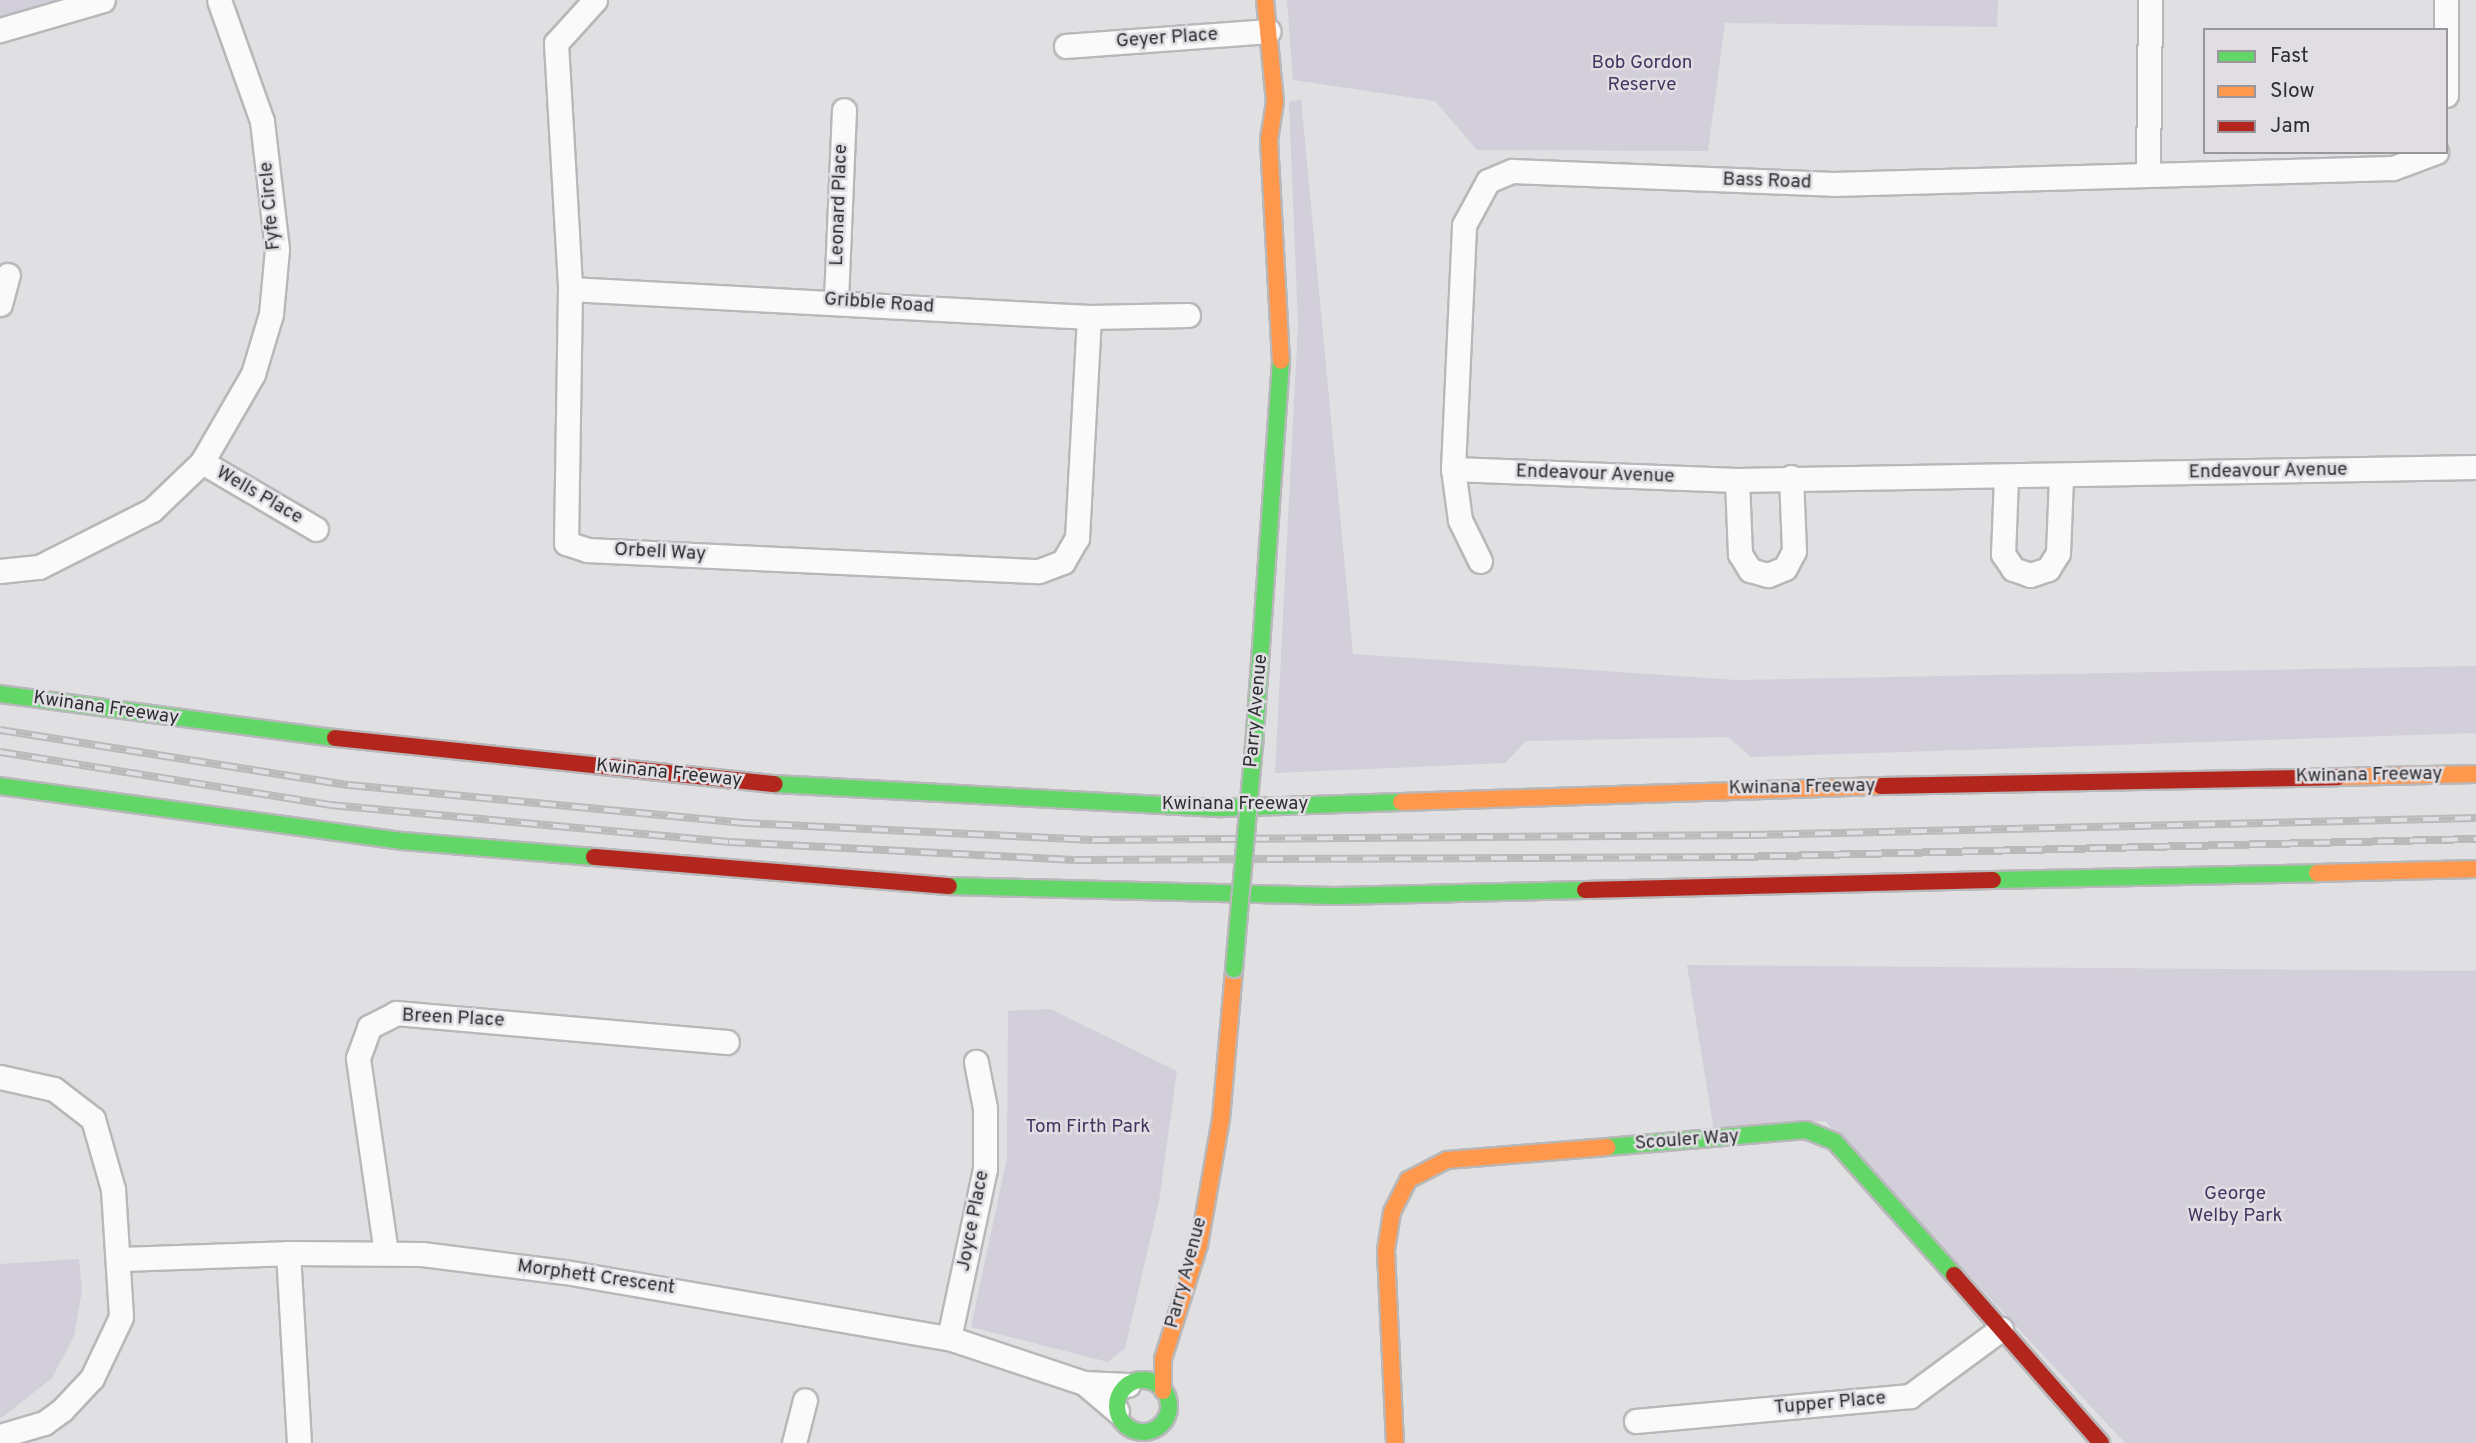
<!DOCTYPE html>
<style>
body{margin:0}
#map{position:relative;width:2476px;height:1443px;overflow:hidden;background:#e0dfe2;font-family:Overpass,sans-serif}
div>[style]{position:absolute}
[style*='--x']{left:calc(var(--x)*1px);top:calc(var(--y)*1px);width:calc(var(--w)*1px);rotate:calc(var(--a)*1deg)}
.green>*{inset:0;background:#d2ceda}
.roads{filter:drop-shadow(2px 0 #b8b8ba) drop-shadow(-2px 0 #b8b8ba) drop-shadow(0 2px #b8b8ba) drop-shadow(0 -2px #b8b8ba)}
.street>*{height:23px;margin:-11.5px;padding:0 11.5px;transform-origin:11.5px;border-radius:11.5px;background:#fafafb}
.fast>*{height:16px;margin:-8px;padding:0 8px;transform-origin:8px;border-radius:8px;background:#63d668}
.fast>.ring{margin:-8px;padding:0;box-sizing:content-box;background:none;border:16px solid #63d668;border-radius:50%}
.slow>*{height:16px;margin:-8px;padding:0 8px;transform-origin:8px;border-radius:8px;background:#ff974d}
.jam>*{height:16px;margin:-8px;padding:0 8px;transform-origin:8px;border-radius:8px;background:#b3261e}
.rail>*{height:8px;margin-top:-4px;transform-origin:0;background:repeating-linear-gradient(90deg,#e0dee3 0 16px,#bababa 0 32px);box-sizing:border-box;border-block:2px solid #bababa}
.bridges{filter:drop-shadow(2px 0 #b8b8ba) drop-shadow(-2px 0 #b8b8ba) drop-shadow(0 2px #b8b8ba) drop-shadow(0 -2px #b8b8ba)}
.fast-bridge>*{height:16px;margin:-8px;padding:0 8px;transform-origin:8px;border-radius:8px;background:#63d668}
span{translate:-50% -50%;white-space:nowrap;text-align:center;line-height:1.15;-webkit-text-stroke:5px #e0dee3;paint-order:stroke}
.street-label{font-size:19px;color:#2e2d2f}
.park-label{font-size:19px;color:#453561}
.legend{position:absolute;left:2203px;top:28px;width:245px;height:126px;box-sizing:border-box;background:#e0dee3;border:2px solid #99979b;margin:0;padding:9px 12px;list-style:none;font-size:21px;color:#2e2d2f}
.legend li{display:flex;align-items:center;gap:14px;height:35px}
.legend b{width:35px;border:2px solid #99979b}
</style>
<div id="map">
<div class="green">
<div style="clip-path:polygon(0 0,59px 0,0 17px)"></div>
<div style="clip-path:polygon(1287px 0,1998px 0,1997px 27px,1725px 23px,1708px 151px,1477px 150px,1435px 101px,1293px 80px)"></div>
<div style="clip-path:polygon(1301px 99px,1353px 654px,1736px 680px,2476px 666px,2476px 733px,1751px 757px,1728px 737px,1526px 741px,1505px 763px,1275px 773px,1298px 325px,1289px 102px)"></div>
<div style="clip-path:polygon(1687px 965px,2476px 971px,2476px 1443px,2125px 1443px,1825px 1121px,1714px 1131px)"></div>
<div style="clip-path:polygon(1050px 1009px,1177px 1071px,1159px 1201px,1125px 1348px,1108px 1362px,971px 1327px,1007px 1158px,1008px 1011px)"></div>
<div style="clip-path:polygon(79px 1259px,82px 1290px,74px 1336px,52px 1378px,0 1419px,0 1264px)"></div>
</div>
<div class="roads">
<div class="street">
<div style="--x:595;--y:0;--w:58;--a:132.2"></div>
<div style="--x:556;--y:43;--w:246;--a:86.7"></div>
<div style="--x:570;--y:289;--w:254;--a:90.9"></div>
<div style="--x:566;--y:543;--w:22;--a:18"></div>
<div style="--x:587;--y:550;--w:452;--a:2.7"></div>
<div style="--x:1039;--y:571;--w:26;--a:-21"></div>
<div style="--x:1063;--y:562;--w:28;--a:-60"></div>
<div style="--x:1077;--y:538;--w:221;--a:-86.9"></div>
<div style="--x:2446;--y:0;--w:95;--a:90"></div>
<div style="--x:0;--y:30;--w:107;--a:-16.2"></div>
<div style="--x:1066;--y:46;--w:203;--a:-4.2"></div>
<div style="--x:2148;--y:170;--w:170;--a:-89.3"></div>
<div style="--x:570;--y:289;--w:520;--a:3.09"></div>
<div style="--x:1089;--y:317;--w:99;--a:-1.2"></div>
<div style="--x:836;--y:300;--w:190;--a:-87.6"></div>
<div style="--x:0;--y:304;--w:30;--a:-75"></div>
<div style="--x:202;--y:462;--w:132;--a:30.4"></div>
<div style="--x:1453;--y:469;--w:284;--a:2.2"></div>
<div style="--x:1737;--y:480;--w:739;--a:-1.01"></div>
<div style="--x:2006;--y:477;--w:77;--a:92.2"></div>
<div style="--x:2003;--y:554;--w:18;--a:56"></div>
<div style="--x:2013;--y:569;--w:18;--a:19"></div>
<div style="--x:2030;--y:575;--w:19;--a:-18"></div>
<div style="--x:2048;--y:569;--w:19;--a:-58"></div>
<div style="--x:2058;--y:553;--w:76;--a:-87.7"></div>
<div style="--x:1737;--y:480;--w:74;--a:87.7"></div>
<div style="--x:1740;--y:554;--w:19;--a:58"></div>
<div style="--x:1750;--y:570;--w:19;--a:16"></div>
<div style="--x:1768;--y:575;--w:18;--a:-22"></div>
<div style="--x:1785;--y:568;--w:19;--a:-62"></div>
<div style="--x:1794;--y:551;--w:74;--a:-92.3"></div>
<div style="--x:1480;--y:561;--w:46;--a:-116"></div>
<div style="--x:1460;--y:520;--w:51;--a:-97.8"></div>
<div style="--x:1453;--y:469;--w:244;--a:-87.4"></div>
<div style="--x:1464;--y:225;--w:50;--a:-61.4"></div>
<div style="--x:1488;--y:181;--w:26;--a:-23"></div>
<div style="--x:1512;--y:171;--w:321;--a:2.3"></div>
<div style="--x:1833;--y:184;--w:560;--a:-1.64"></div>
<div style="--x:2393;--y:168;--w:46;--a:-20.4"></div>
<div style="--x:0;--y:571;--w:39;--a:-6"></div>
<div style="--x:39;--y:567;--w:127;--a:-26.8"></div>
<div style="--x:152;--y:510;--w:69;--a:-43.8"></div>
<div style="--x:202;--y:462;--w:102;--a:-59.9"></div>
<div style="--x:253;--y:374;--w:63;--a:-73.3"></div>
<div style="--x:271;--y:314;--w:65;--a:-84.7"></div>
<div style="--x:277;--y:249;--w:129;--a:-96.7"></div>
<div style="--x:262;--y:121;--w:128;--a:-109.6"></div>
<div style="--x:0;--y:1077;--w:55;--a:12.5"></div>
<div style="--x:54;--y:1089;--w:49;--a:37.6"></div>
<div style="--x:93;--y:1119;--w:73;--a:74.1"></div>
<div style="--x:113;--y:1189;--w:128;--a:86.4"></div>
<div style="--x:121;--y:1317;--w:68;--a:115.4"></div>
<div style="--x:92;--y:1378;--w:44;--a:133.2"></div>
<div style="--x:62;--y:1410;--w:22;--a:144"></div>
<div style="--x:44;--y:1423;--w:46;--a:163.5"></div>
<div style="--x:386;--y:1253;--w:197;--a:-98.2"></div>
<div style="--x:358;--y:1058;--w:33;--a:-70"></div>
<div style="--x:369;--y:1027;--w:30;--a:-27"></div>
<div style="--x:396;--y:1013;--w:332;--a:5"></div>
<div style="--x:119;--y:1259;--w:169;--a:-2"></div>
<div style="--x:949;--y:1338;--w:173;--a:-78"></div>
<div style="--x:985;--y:1169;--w:61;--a:-90"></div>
<div style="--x:985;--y:1108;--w:47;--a:-101.1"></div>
<div style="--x:1084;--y:1383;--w:43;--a:40.3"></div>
<div style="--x:1636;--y:1421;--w:275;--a:-5.2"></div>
<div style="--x:1910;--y:1396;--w:113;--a:-36.4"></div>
<div style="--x:299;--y:1443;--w:190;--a:-93.3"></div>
<div style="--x:288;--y:1253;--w:134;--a:0.4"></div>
<div style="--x:422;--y:1254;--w:144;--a:7.2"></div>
<div style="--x:565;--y:1272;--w:390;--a:9.8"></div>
<div style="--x:949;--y:1338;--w:142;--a:18.4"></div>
<div style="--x:1084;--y:1383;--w:44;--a:2.6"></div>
<div style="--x:794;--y:1443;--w:44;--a:-75.7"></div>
</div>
<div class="fast">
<div style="--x:0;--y:694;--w:338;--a:7.5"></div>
<div style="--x:1254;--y:747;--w:387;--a:-86"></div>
<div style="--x:775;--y:784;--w:447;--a:3.1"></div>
<div style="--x:1221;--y:808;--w:180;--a:-1.9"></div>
<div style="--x:0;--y:786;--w:406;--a:7.8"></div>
<div style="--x:402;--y:841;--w:193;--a:4.8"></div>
<div style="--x:1993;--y:880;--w:324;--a:-1.2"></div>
<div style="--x:949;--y:886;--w:386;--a:1.5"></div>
<div style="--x:1335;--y:896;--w:250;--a:-1.4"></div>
<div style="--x:1607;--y:1147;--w:200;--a:-4.9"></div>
<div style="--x:1806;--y:1130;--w:31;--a:22"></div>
<div style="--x:1835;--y:1142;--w:178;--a:48.2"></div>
<div class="ring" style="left:1117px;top:1380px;width:36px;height:36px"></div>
</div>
<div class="slow">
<div style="--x:1265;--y:0;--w:102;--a:84.4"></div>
<div style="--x:1275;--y:102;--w:38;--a:99"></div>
<div style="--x:1269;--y:140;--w:221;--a:86.9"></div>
<div style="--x:2338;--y:777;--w:138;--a:-1.2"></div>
<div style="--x:1401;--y:802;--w:480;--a:-1.9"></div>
<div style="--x:2317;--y:873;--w:159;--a:-1.4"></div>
<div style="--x:1163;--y:1391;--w:32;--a:-90"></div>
<div style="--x:1163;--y:1359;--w:120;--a:-72.5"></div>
<div style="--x:1199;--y:1245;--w:128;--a:-80.1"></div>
<div style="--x:1221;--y:1119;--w:151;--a:-85"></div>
<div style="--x:1395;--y:1443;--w:193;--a:-92.7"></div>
<div style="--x:1386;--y:1250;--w:38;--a:-81"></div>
<div style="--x:1392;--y:1212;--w:36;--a:-63"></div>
<div style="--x:1408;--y:1180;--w:44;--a:-27.1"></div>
<div style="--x:1447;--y:1160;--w:161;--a:-4.6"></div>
</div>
<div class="jam">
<div style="--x:335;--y:738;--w:442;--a:6"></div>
<div style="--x:1881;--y:786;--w:457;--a:-1.1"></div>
<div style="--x:594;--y:857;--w:356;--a:4.7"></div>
<div style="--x:1585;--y:890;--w:408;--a:-1.4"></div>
<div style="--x:1954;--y:1275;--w:223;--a:48.8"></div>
</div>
</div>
<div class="rail">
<div style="--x:0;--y:730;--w:353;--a:9"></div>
<div style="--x:349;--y:785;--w:397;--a:5.5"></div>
<div style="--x:744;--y:823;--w:349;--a:2.8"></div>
<div style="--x:1093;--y:840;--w:658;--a:-0.44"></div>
<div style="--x:1751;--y:835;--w:725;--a:-1.34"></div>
<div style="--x:0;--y:752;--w:334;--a:9.1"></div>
<div style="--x:330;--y:805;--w:401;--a:5.3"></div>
<div style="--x:729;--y:842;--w:346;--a:3"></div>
<div style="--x:1075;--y:860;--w:663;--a:-0.26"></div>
<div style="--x:1738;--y:857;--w:738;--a:-1.4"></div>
</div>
<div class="bridges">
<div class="fast-bridge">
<div style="--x:1234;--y:969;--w:223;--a:-84.9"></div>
</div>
</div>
<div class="street-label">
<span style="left:1167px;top:39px;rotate:-4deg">Geyer Place</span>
<span style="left:1767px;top:182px;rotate:2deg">Bass Road</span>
<span style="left:840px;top:205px;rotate:-88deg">Leonard Place</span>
<span style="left:271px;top:206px;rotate:-95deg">Fyfe Circle</span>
<span style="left:879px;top:304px;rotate:4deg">Gribble Road</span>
<span style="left:2268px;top:472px;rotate:-1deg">Endeavour Avenue</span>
<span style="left:1595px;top:475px;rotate:2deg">Endeavour Avenue</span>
<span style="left:259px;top:496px;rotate:30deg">Wells Place</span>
<span style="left:660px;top:553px;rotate:3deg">Orbell Way</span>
<span style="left:106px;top:709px;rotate:8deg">Kwinana Freeway</span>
<span style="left:1257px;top:711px;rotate:-85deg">Parry Avenue</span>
<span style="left:669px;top:774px;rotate:6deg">Kwinana Freeway</span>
<span style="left:2369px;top:776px;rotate:-1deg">Kwinana Freeway</span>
<span style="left:1802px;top:788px;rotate:-1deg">Kwinana Freeway</span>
<span style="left:1235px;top:805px">Kwinana Freeway</span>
<span style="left:453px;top:1019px;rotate:3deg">Breen Place</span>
<span style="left:1687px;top:1141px;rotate:-4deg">Scouler Way</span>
<span style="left:974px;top:1221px;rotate:-79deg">Joyce Place</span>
<span style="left:1187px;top:1273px;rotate:-75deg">Parry Avenue</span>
<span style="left:596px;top:1278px;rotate:8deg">Morphett Crescent</span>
<span style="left:1830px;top:1404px;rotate:-5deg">Tupper Place</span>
</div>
<div class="park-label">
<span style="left:1642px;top:75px">Bob Gordon<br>Reserve</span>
<span style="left:1088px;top:1128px">Tom Firth Park</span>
<span style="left:2235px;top:1206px">George<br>Welby Park</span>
</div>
<ul class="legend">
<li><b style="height:9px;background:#63d668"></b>Fast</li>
<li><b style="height:9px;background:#ff974d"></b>Slow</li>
<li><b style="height:9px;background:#b3261e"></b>Jam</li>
</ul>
</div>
